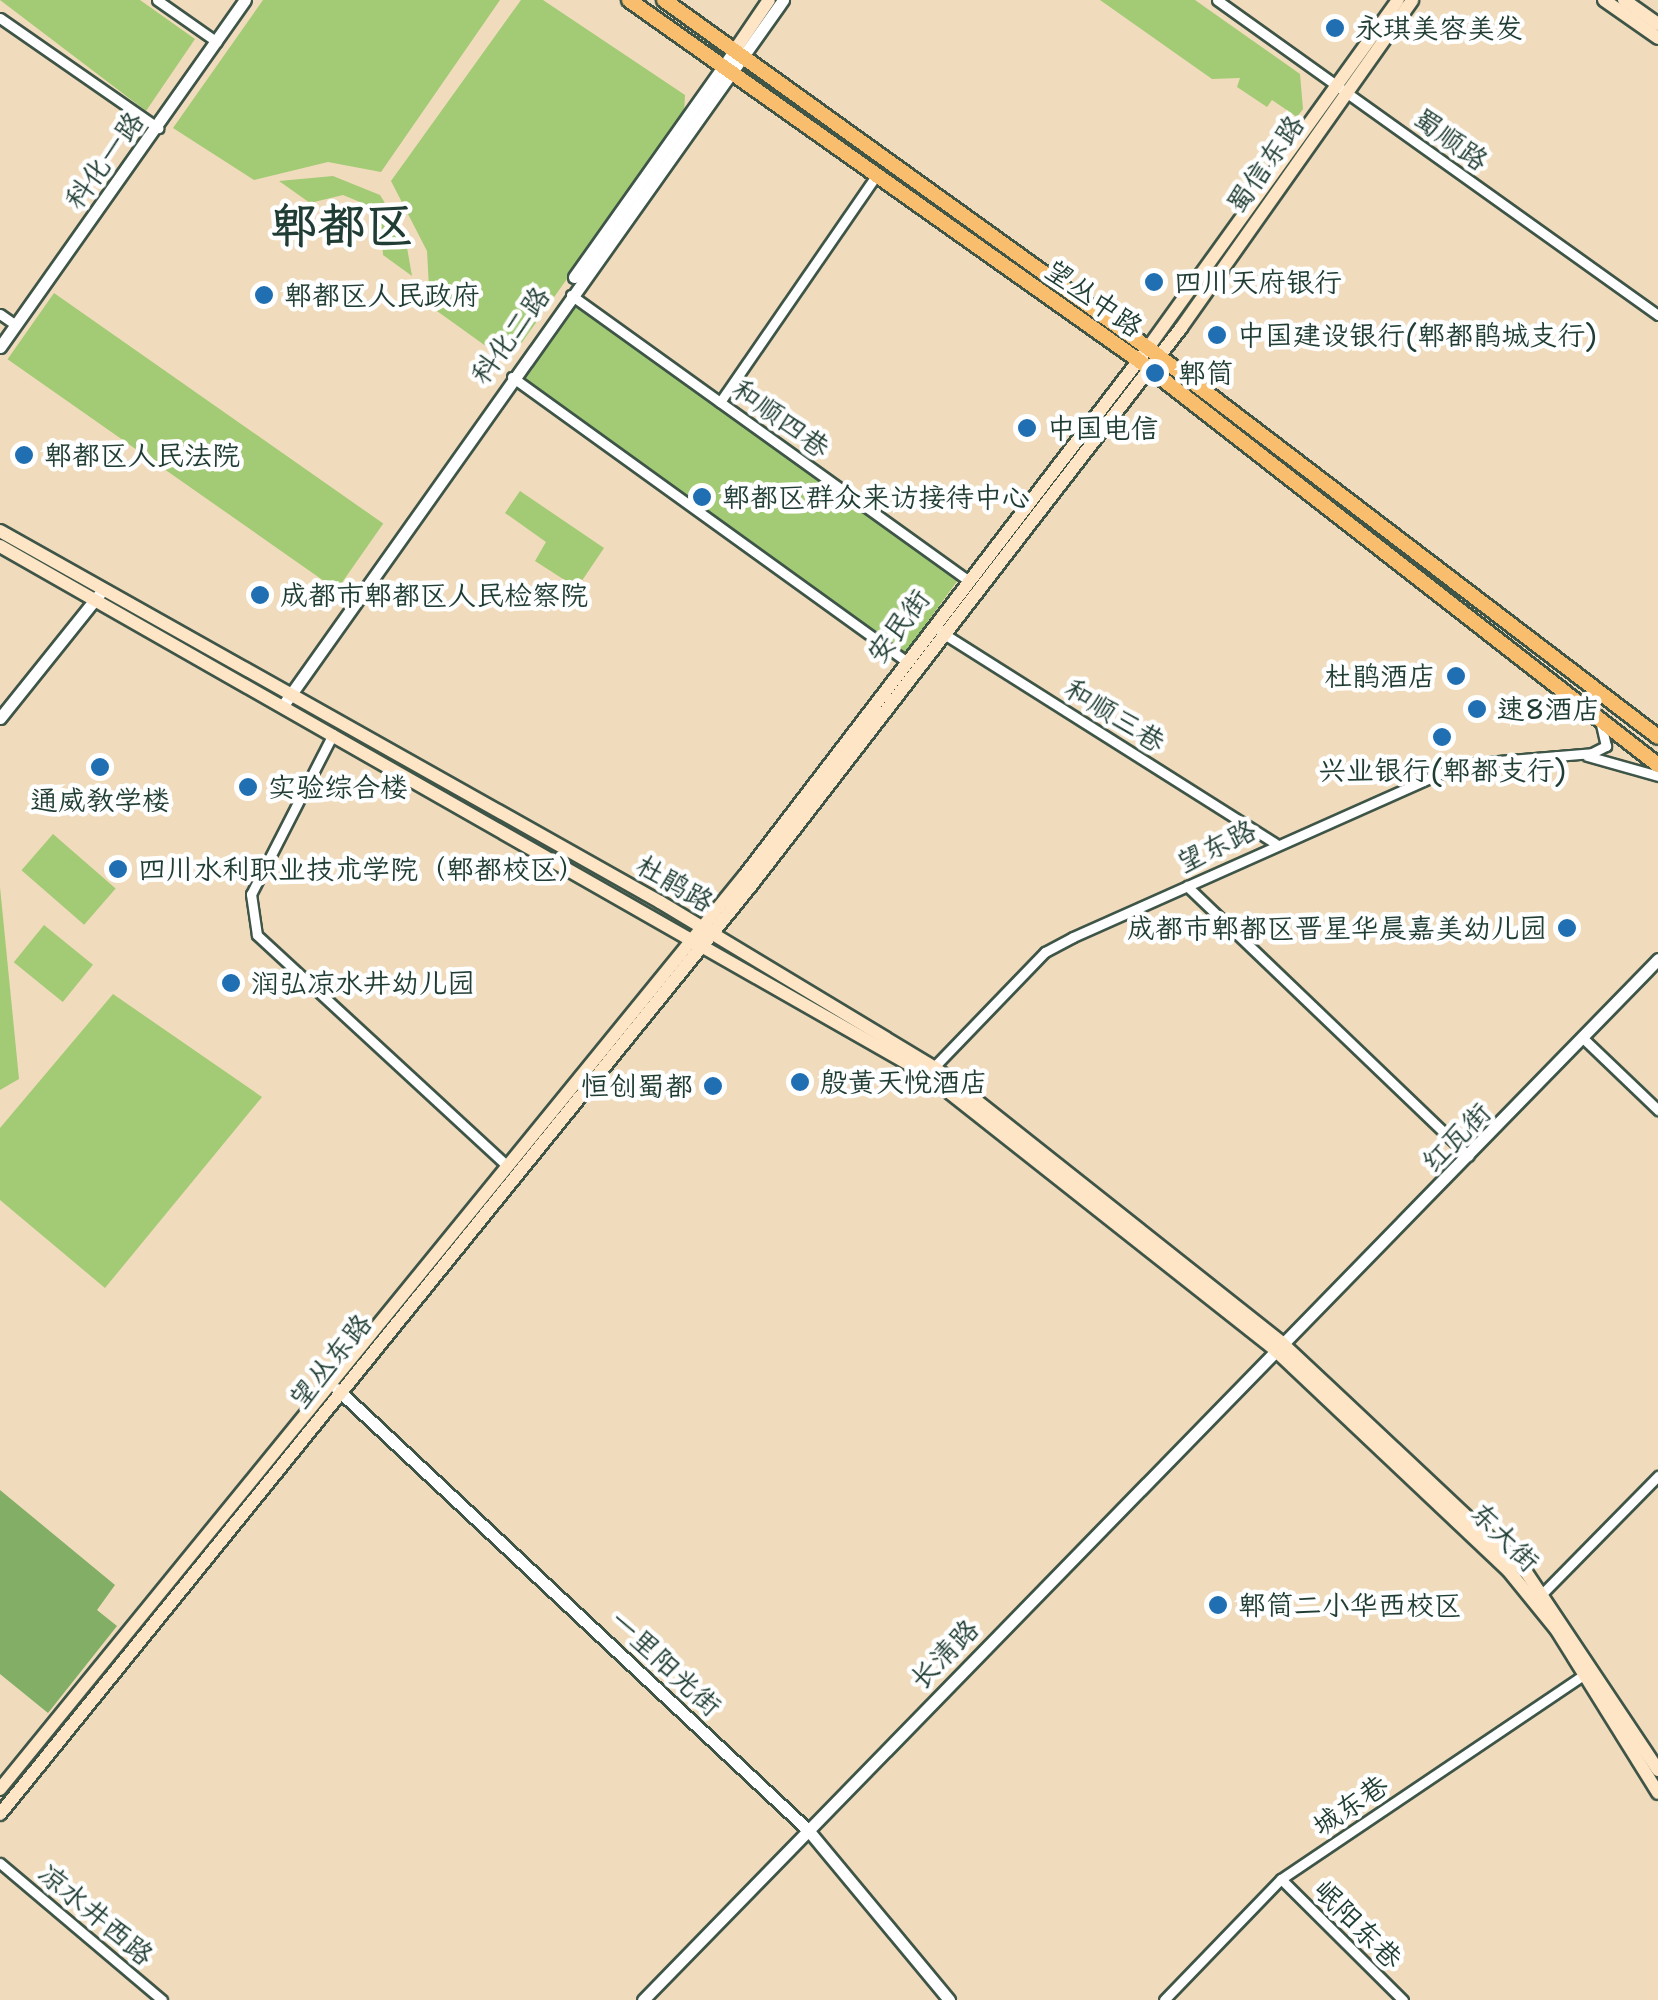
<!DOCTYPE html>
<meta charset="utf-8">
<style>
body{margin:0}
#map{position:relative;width:1658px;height:2000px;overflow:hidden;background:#f0dcbc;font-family:"Shantell Sans","LXGW WenKai TC",sans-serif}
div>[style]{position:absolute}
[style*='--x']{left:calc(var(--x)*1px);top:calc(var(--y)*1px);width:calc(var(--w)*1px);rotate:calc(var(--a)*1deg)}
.green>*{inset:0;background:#a3ca75;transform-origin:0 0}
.forest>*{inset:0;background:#82ae66}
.roads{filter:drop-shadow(2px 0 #3e5548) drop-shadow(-2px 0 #3e5548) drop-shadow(0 2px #3e5548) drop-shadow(0 -2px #3e5548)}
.minor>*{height:9px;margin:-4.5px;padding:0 4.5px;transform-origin:4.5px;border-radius:4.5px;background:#fff}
.tertiary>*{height:11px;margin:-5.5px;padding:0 5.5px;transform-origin:5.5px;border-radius:5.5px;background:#fff}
.secondary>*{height:12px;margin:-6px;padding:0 6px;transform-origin:6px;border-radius:6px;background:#fde5c5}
.primary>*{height:14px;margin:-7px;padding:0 7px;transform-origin:7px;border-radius:7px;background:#f9be6d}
.dots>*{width:28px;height:28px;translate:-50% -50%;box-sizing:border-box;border:5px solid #fff;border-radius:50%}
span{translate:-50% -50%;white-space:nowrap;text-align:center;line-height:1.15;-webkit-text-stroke:9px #fff;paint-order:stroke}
.poi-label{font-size:28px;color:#1f3d34}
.left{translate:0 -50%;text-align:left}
.right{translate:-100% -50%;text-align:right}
.street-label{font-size:28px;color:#1f3d34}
.town-label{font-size:48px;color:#1f3d34;font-weight:700}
</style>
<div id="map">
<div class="green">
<div style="clip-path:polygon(0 0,140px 0,195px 39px,146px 111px)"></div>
<div style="clip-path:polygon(263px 0,500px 0,381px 172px,328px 162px,254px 180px,173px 128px)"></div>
<div style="clip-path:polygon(521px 0,543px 0,685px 95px,684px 114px,508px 362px,430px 306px,427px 251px,391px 181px)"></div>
<div style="clip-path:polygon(1100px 0,1195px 0,1300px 74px,1303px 109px,1297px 117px,1272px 100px,1267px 107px,1237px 87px,1240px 78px,1212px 79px)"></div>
<div style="clip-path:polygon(333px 176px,380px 195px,405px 236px,412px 276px,383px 255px,381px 225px,367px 205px,343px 195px,310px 203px,279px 181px)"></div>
<div style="left:54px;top:293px;width:402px;height:81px;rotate:35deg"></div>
<div style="left:572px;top:298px;width:478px;height:95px;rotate:36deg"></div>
<div style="clip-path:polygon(520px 491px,604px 548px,577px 588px,535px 561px,546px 542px,505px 513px)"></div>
<div style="left:53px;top:834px;width:83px;height:48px;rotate:41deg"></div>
<div style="clip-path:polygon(0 887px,19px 1079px,0 1090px)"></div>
<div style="left:44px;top:925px;width:63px;height:48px;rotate:39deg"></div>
<div style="clip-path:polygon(113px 994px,262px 1097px,105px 1288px,0 1200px,0 1128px)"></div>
</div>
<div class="forest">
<div style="clip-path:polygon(0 1490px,115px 1585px,97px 1610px,117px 1626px,48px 1713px,0 1674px)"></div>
</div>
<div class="roads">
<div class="minor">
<div style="--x:157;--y:0;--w:73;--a:35"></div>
<div style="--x:1217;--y:0;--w:542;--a:35.54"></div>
<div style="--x:0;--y:18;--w:193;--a:34.8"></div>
<div style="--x:571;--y:295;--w:486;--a:35.7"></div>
<div style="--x:0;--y:314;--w:19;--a:35"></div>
<div style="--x:512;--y:377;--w:482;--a:35.8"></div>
<div style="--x:720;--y:402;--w:277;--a:-55.4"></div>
<div style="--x:941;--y:632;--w:395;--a:32.3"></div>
<div style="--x:333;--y:734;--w:180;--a:117.1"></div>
<div style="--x:251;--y:894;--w:41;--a:81.7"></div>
<div style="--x:257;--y:935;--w:340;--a:42.7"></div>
<div style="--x:1587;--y:756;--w:74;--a:15.7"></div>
<div style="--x:1187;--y:886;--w:390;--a:43.8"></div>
<div style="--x:1584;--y:1039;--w:103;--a:43.8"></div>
<div style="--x:932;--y:1069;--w:163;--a:-46"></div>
<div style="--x:1045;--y:952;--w:32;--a:-28"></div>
<div style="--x:1073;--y:937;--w:426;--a:-24"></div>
<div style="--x:1462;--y:764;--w:130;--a:-4.8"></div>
<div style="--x:1592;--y:753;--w:16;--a:-27"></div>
<div style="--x:1606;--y:746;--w:22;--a:-103"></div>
<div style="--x:1539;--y:1597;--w:170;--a:-45.5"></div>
<div style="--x:0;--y:1863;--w:212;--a:40.2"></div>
<div style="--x:1281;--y:1879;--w:172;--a:44.8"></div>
<div style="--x:1164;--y:2000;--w:168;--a:-46"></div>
<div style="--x:1281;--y:1879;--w:365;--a:-34"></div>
</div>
<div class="tertiary">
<div style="--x:574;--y:277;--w:278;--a:-54.7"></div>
<div style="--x:0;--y:347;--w:425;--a:-54.8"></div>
<div style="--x:284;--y:704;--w:863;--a:-54.67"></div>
<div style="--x:0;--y:718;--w:160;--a:-51.3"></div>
<div style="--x:337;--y:1389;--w:645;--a:43.12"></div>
<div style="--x:808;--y:1830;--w:221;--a:50.3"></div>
<div style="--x:643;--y:2000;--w:1454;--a:-45.72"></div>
</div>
<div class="secondary">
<div style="--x:1604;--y:0;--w:66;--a:35.1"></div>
<div style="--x:1624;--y:0;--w:42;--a:35.2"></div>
<div style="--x:735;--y:50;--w:60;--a:-55.8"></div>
<div style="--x:0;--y:531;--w:757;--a:29.34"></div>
<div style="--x:660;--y:902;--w:320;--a:31.1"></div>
<div style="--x:934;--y:1067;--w:444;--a:38.4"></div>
<div style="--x:1282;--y:1343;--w:335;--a:43.2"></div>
<div style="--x:1526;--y:1572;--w:238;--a:56.3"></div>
<div style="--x:0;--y:546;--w:1066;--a:29.69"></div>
<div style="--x:926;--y:1074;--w:445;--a:38.3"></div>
<div style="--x:1275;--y:1350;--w:320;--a:43.4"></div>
<div style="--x:1508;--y:1570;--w:76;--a:50.9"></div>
<div style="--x:1556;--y:1629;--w:193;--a:58.1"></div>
<div style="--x:0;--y:1789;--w:1179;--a:-50.82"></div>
<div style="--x:745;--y:875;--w:663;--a:-52.59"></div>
<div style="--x:1148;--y:348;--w:428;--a:-54.3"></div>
<div style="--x:0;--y:1814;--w:1197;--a:-51.03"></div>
<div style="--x:753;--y:883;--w:701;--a:-52.36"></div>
<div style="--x:1181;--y:328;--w:401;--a:-54.8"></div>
</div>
<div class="primary">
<div style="--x:629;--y:0;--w:623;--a:35.27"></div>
<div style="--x:1138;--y:360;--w:659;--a:37.91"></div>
<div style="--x:664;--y:0;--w:596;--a:35.72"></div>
<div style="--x:1148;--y:348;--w:641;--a:37.33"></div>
</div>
</div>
<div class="dots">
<div style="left:1335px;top:28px;background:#1f6fb2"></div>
<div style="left:1154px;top:282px;background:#1f6fb2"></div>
<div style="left:264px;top:295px;background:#1f6fb2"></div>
<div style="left:1217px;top:335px;background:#1f6fb2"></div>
<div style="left:1155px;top:373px;background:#1f6fb2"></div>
<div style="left:1027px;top:428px;background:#1f6fb2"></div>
<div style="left:24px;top:455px;background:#1f6fb2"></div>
<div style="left:702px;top:497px;background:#1f6fb2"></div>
<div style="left:260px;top:595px;background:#1f6fb2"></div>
<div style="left:1456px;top:676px;background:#1f6fb2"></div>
<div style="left:1477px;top:709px;background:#1f6fb2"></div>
<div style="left:1442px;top:737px;background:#1f6fb2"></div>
<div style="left:100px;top:767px;background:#1f6fb2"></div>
<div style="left:248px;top:787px;background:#1f6fb2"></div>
<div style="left:118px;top:869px;background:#1f6fb2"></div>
<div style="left:1567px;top:928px;background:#1f6fb2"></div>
<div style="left:231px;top:983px;background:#1f6fb2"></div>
<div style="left:800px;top:1082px;background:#1f6fb2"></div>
<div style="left:713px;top:1086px;background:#1f6fb2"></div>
<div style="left:1218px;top:1605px;background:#1f6fb2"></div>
</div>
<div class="poi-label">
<span class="left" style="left:1355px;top:28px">永琪美容美发</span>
<span class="left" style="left:1174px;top:282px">四川天府银行</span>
<span class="left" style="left:284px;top:295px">郫都区人民政府</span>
<span class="left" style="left:1237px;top:335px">中国建设银行(郫都鹃城支行)</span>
<span class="left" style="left:1178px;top:373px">郫筒</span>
<span class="left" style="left:1047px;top:428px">中国电信</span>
<span class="left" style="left:44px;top:455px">郫都区人民法院</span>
<span class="left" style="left:722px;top:497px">郫都区群众来访接待中心</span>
<span class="left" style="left:280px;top:595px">成都市郫都区人民检察院</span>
<span class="right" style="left:1436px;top:676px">杜鹃酒店</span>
<span class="left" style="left:1497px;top:709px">速8酒店</span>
<span style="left:1442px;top:770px">兴业银行(郫都支行)</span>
<span class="left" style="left:268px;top:787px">实验综合楼</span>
<span style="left:100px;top:800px">通威教学楼</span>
<span class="left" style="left:138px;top:869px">四川水利职业技术学院（郫都校区）</span>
<span class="right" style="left:1547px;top:928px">成都市郫都区晋星华晨嘉美幼儿园</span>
<span class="left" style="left:251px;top:983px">润弘凉水井幼儿园</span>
<span class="left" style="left:820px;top:1082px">殷黄天悦酒店</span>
<span class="right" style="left:693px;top:1086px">恒创蜀都</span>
<span class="left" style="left:1238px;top:1605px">郫筒二小华西校区</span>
</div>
<div class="street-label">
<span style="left:1451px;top:139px;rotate:36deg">蜀顺路</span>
<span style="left:104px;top:160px;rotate:-54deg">科化一路</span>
<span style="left:1265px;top:164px;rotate:-55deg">蜀信东路</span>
<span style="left:1094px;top:298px;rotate:35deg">望丛中路</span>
<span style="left:510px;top:335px;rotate:-54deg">科化二路</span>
<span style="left:781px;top:418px;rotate:36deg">和顺四巷</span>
<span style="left:898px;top:626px;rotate:-53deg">安民街</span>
<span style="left:1115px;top:715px;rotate:32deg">和顺三巷</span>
<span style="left:1216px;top:846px;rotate:-26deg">望东路</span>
<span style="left:675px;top:883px;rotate:30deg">杜鹃路</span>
<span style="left:1456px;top:1137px;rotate:-45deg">红瓦街</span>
<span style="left:330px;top:1361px;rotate:-51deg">望丛东路</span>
<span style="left:1505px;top:1537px;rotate:45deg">东大街</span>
<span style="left:944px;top:1654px;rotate:-46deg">长清路</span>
<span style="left:666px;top:1663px;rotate:43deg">一里阳光街</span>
<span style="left:1350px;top:1805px;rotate:-34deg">城东巷</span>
<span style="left:96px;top:1914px;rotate:40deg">凉水井西路</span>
<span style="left:1358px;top:1924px;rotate:45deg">岷阳东巷</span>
</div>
<div class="town-label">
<span style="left:342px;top:226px">郫都区</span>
</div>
</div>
